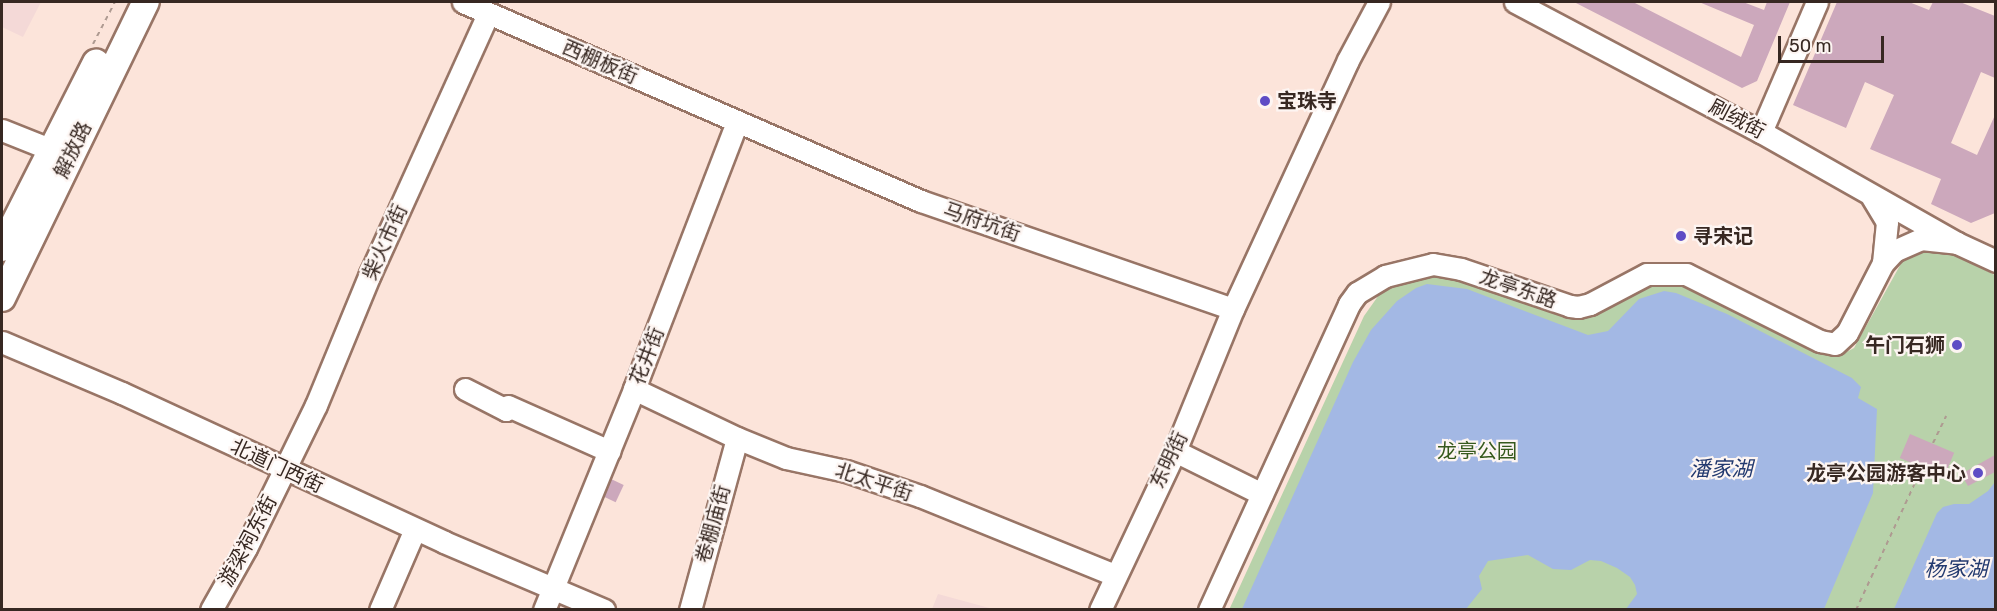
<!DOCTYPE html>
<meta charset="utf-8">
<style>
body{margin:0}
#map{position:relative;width:1997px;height:611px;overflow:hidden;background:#fce4da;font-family:Rubik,"Noto Sans SC",sans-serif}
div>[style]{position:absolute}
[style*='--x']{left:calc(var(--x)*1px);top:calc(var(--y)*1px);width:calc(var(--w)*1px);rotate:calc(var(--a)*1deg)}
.education>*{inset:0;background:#f4d9d7}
.green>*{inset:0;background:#b8d2aa}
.water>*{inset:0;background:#a3b8e4}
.building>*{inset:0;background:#cca8bc;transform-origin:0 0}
.path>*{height:2px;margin-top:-1px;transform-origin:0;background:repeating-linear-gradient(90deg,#ae9a91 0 4.5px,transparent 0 9px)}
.roads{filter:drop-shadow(2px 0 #987566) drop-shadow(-2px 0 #987566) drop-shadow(0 2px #987566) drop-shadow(0 -2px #987566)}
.minor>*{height:21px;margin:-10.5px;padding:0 10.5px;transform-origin:10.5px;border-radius:10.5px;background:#fff}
.major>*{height:26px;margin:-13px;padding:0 13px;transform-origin:13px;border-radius:13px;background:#fff}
.dots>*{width:16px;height:16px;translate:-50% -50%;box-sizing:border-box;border:3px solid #fdf5f2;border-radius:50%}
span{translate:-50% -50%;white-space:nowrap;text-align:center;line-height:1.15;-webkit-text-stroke:4.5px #fdf5f2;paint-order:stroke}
.street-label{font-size:20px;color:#372822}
.poi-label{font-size:20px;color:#372822;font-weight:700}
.left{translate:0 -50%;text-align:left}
.right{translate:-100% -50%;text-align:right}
.park-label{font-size:20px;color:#36591c}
.water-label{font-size:21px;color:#22396f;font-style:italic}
.frame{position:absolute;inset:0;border:3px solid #372822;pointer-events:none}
.scale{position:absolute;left:1778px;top:36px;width:106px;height:27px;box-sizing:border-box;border:3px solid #372822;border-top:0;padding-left:8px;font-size:18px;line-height:21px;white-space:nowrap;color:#372822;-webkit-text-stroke:4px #fdf5f2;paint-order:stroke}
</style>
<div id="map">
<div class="education">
<div style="clip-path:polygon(2px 2px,41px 2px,23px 37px,2px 27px)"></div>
<div style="clip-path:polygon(938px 594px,993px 609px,932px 609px)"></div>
</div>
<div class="green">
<div style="clip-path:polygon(1926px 247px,1937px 247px,1995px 275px,1995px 609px,1229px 610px,1364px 316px,1381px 292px,1401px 279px,1443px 271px,1570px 317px,1583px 317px,1598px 314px,1655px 281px,1679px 281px,1827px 355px,1839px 356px,1854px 348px,1903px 260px,1910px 253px)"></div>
</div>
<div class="water">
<div style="clip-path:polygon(1427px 284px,1467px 289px,1588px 335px,1608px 331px,1639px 299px,1664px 291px,1676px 293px,1727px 314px,1852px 378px,1861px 387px,1858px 398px,1877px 409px,1873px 493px,1824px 609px,1626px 609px,1637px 594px,1635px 585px,1630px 577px,1617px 568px,1601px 561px,1590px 560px,1571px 570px,1553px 569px,1528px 555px,1488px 561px,1479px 576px,1482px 589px,1466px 609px,1242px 609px,1353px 362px,1371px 330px,1397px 301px,1416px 288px)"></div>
<div style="clip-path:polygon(1995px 482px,1995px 609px,1894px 609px,1937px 513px,1943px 507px,1954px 504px,1969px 504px,1988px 491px)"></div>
</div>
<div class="building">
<div style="clip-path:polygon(1574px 2px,1633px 2px,1741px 57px,1754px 25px,1699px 2px,1743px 2px,1764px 10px,1767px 2px,1790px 2px,1757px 81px,1742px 88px)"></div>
<div style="clip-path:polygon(1837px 2px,1909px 2px,1929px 10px,1933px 2px,1960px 2px,1995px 16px,1995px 78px,1981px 72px,1951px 143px,1977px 155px,1995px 115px,1995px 213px,1971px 223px,1931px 204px,1941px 179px,1870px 149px,1894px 95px,1865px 82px,1846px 128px,1793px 105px)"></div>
<div style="left:1910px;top:434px;width:48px;height:26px;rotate:23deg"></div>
<div style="clip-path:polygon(1995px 455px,1995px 472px,1968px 486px,1961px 474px)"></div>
<div style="left:611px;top:479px;width:14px;height:19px;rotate:25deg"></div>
</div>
<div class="path">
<div style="--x:93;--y:44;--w:47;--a:-62.4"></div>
<div style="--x:1933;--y:443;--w:30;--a:-64"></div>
<div style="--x:1856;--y:610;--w:157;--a:-65.1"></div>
</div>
<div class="roads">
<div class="minor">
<div style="--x:463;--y:2;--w:499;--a:23.5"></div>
<div style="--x:921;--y:201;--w:330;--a:19.1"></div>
<div style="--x:1515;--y:2;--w:278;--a:27.9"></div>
<div style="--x:1761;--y:132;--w:225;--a:29.5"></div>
<div style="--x:1957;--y:243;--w:43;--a:24.8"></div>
<div style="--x:2;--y:130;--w:54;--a:21.8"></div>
<div style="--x:1761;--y:132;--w:142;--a:-66.7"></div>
<div style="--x:1872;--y:197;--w:29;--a:59"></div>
<div style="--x:1887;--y:222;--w:41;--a:95.6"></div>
<div style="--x:2;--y:342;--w:130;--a:23"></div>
<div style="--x:122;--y:393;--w:355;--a:24.8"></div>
<div style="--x:444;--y:542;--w:174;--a:23"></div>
<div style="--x:465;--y:389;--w:46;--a:27.1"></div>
<div style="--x:506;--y:410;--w:4;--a:-63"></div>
<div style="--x:508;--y:406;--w:111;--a:24"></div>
<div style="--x:634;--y:389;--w:114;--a:25.4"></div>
<div style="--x:737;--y:438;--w:53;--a:22.2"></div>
<div style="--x:786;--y:458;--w:61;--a:12.2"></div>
<div style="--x:846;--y:471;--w:78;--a:18.7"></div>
<div style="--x:920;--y:496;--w:210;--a:22.1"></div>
<div style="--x:1175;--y:451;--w:97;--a:26.3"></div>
<div style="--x:211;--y:610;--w:71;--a:-60.6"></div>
<div style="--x:246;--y:548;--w:159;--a:-63.9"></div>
<div style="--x:316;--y:405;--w:142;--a:-67.6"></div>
<div style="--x:370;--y:274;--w:286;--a:-65.6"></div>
<div style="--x:380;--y:610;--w:88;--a:-66.6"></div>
<div style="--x:544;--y:610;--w:239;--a:-67.8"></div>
<div style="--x:634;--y:389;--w:286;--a:-68.9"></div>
<div style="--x:690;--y:610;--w:178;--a:-74.7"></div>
<div style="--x:1100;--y:610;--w:176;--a:-64.7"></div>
<div style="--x:1175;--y:451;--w:153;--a:-67.8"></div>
<div style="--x:1233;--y:309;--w:274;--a:-65.2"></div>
<div style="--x:1348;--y:60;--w:66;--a:-61.9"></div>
<div style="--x:1209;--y:610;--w:337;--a:-65.4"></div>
<div style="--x:1349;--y:304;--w:14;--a:-54"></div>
<div style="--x:1357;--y:293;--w:33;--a:-31"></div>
<div style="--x:1385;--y:276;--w:49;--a:-14"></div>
<div style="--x:1433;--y:264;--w:28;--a:10"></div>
<div style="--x:1461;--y:269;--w:115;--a:18.7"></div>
<div style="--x:1570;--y:306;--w:8;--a:7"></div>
<div style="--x:1578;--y:307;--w:12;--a:-14"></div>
<div style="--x:1590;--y:304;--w:64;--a:-27.8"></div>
<div style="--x:1647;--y:274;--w:39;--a:0"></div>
<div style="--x:1686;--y:274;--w:150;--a:26.6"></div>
<div style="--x:1820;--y:341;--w:15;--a:11"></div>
<div style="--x:1835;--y:344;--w:16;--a:-43"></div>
<div style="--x:1847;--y:333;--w:79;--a:-62.8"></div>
<div style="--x:1883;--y:263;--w:16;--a:-47"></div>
<div style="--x:1894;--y:251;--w:30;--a:-24"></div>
<div style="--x:1921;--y:239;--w:36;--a:6"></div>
</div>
<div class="major">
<div style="--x:2;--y:248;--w:208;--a:-63.1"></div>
<div style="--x:2;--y:298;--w:329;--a:-64.1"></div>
</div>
</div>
<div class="dots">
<div style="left:1265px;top:101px;background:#5e4cc5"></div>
<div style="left:1681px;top:236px;background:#5e4cc5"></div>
<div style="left:1957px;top:345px;background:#5e4cc5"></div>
<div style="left:1978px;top:473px;background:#5e4cc5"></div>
</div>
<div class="street-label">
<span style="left:600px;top:62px;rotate:23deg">西棚板街</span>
<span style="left:1737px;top:119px;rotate:28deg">刷绒街</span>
<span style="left:73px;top:150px;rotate:-64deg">解放路</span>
<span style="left:982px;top:222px;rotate:19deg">马府坑街</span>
<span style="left:385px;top:242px;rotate:-66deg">柴火市街</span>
<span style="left:1518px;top:289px;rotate:19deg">龙亭东路</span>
<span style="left:647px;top:356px;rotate:-69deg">花井街</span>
<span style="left:1169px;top:460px;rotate:-65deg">东明街</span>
<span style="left:277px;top:466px;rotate:25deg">北道门西街</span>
<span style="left:874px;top:482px;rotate:18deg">北太平街</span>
<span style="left:713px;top:524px;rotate:-75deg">卷棚庙街</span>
<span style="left:248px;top:541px;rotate:-62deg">游梁祠东街</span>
</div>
<div class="poi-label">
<span class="left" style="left:1277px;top:101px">宝珠寺</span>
<span class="left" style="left:1693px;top:236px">寻宋记</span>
<span class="right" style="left:1945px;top:345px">午门石狮</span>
<span class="right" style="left:1966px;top:473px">龙亭公园游客中心</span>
</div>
<div class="park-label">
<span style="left:1477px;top:451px">龙亭公园</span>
</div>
<div class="water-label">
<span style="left:1721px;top:469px">潘家湖</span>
<span style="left:1956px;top:569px">杨家湖</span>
</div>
<div class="frame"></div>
<div class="scale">50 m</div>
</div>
